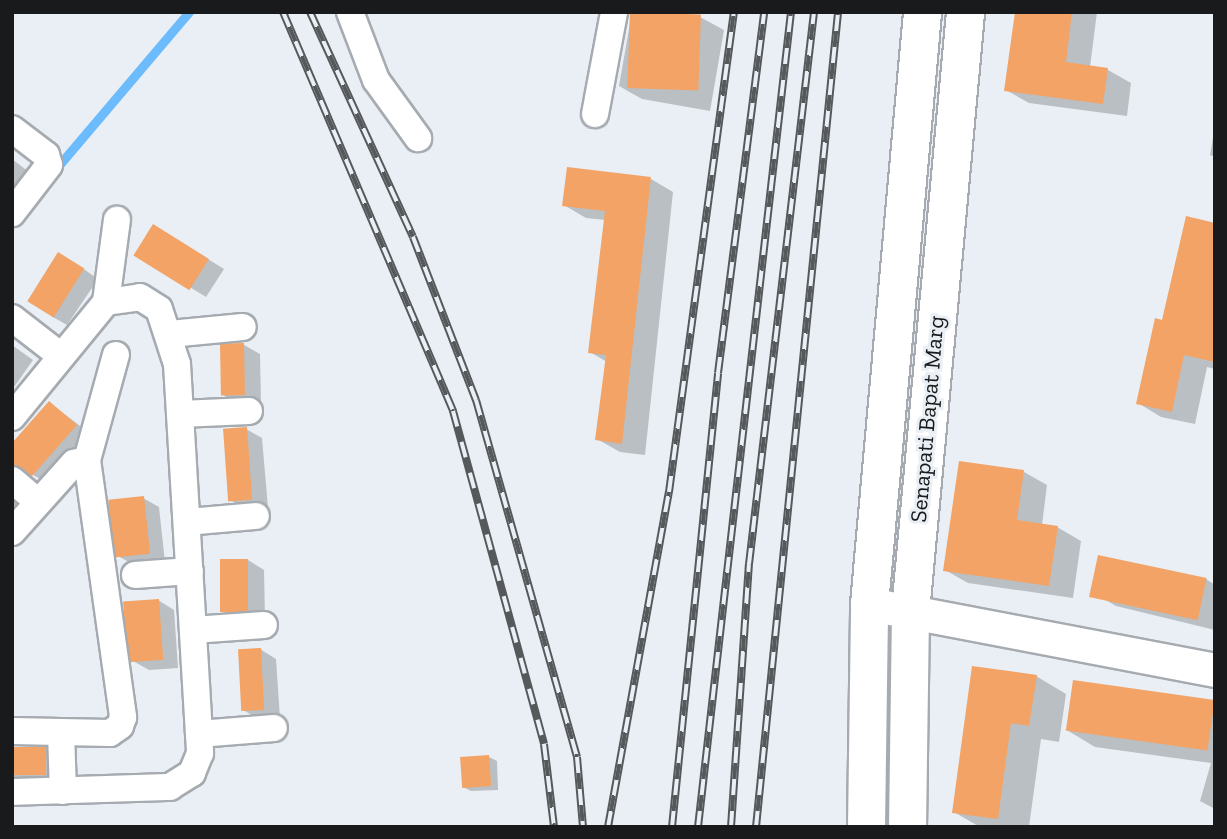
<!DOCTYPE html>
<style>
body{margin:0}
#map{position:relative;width:1227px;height:839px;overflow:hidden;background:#e9eff5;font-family:"Zilla Slab",serif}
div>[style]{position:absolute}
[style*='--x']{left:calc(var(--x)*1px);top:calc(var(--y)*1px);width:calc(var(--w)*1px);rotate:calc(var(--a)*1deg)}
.shadow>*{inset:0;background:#0003}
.stream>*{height:9px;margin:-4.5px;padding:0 4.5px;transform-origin:4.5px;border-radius:4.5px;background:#6cbbfc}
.building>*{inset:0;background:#f2a365;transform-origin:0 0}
.roads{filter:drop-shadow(2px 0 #a5abb0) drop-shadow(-2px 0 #a5abb0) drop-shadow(0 2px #a5abb0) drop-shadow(0 -2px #a5abb0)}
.minor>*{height:26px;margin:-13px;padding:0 13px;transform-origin:13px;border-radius:13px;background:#fff}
.tertiary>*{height:33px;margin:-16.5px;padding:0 16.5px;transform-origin:16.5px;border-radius:16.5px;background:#fff}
.secondary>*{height:37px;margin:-18.5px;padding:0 18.5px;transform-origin:18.5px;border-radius:18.5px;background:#fff}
.rail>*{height:8px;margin-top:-4px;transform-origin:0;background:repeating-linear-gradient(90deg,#e9eff5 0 16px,#56595c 0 32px);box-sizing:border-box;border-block:2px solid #56595c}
span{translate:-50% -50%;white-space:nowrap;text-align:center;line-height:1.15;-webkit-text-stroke:6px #e9eff5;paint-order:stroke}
.street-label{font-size:23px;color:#181a1c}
.frame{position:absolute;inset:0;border:14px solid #181a1c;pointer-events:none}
</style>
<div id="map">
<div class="shadow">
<div style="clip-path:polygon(632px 12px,700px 17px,724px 30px,710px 111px,642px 99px,619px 86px)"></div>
<div style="clip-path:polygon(1016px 12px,1097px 12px,1090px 67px,1108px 70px,1131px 83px,1127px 116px,1029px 103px,1006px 90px)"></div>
<div style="clip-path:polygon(1215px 126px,1215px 157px,1210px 155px)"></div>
<div style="clip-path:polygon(12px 159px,37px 178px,12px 211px)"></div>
<div style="clip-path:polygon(651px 179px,673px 192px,645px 455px,620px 452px,597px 439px,607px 362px,590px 352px,606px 220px,586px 218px,564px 205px)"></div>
<div style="clip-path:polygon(1215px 224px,1215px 369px,1207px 367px,1195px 424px,1161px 417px,1138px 403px,1163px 322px)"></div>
<div style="clip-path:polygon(169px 235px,224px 269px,206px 297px,136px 254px)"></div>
<div style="clip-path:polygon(75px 263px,98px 279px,67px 325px,51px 316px)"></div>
<div style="clip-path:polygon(12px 345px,33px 360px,12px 390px)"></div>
<div style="clip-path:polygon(244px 345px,260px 354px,261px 404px,239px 405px,223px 395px)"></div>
<div style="clip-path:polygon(50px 403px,92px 435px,48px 484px,30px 473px,15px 479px,30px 513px,12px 535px,12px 445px)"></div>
<div style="clip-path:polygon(246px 429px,262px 438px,268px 508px,246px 509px,230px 500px)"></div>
<div style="clip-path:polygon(1024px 472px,1047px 485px,1042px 525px,1057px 527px,1081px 541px,1073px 598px,968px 583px,945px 570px)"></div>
<div style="clip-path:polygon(143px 498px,159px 507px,165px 562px,134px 565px,118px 556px)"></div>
<div style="clip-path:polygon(248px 560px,264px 570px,265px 619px,239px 620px,223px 611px)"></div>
<div style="clip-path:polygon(1206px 579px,1215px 585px,1215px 630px,1116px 606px,1092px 592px)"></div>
<div style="clip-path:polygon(158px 600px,174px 610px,178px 668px,149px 670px,133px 661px)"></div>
<div style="clip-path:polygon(260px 649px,276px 659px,280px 718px,259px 719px,243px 710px)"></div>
<div style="clip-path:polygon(1036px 676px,1066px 694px,1059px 742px,1041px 739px,1029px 827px,980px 827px,954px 812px)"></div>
<div style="clip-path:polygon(1215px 711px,1215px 809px,1200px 801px,1211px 763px,1095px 747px,1065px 729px)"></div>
<div style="clip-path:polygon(12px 748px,45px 749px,61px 758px,62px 783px,12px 782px)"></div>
<div style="clip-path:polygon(489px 757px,497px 761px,498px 790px,471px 791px,463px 787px)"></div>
<div style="clip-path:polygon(124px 825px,128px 827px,92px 827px)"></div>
</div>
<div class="stream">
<div style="--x:54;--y:171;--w:209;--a:-49.7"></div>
</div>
<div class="building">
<div style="left:630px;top:12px;width:71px;height:76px;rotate:2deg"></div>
<div style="clip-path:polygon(1015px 12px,1072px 12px,1066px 62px,1108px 68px,1103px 104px,1004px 91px)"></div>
<div style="clip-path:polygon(567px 167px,651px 177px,622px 444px,595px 440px,606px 355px,588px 353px,605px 211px,562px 206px)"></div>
<div style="clip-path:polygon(1186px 216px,1215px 223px,1215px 362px,1184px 355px,1172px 412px,1136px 404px,1155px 318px,1162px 320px)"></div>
<div style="left:153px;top:224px;width:66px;height:37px;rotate:32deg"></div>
<div style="left:58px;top:252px;width:31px;height:58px;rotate:32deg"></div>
<div style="left:244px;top:343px;width:52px;height:24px;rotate:89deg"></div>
<div style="clip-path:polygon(49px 401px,77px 425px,32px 476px,12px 465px,12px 443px)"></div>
<div style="left:247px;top:427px;width:73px;height:24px;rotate:86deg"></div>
<div style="clip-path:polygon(959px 461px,1024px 470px,1017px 520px,1058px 526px,1049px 586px,943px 571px)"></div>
<div style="left:144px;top:496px;width:58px;height:36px;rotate:84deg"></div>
<div style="left:1098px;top:555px;width:111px;height:43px;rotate:12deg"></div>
<div style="left:220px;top:559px;width:28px;height:53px"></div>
<div style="left:159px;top:599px;width:61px;height:36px;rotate:86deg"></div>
<div style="left:261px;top:648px;width:62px;height:23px;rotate:87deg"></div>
<div style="clip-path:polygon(972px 666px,1037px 675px,1029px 726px,1011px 723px,998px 819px,952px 813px)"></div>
<div style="left:1073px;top:680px;width:143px;height:51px;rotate:8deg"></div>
<div style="left:12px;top:747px;width:34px;height:28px"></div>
<div style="left:489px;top:755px;width:31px;height:29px;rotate:86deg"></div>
</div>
<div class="roads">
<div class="minor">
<div style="--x:350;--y:12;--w:73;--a:69.1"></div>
<div style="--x:376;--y:80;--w:72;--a:54.1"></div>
<div style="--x:595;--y:114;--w:104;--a:-79.4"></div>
<div style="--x:12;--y:129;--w:43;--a:37.4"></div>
<div style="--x:46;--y:155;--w:10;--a:73"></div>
<div style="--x:49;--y:165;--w:61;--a:127.6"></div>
<div style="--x:106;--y:302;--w:83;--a:-82.4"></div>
<div style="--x:12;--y:318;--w:62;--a:37.8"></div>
<div style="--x:170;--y:334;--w:73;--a:-5.5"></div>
<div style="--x:180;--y:414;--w:69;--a:-2.5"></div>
<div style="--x:12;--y:417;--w:149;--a:-50.7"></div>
<div style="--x:106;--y:302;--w:34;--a:-8"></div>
<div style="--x:140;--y:297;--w:22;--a:32"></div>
<div style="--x:159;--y:309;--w:58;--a:71.9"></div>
<div style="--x:177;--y:364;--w:390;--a:86.6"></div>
<div style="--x:200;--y:753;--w:22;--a:112"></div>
<div style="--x:192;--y:773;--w:26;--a:148"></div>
<div style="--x:170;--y:787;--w:158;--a:178.2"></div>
<div style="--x:87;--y:460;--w:109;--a:-74.6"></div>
<div style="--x:12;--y:480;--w:34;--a:40"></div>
<div style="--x:187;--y:522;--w:69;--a:-5"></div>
<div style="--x:12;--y:532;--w:93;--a:-48.1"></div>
<div style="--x:74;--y:463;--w:13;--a:-13"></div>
<div style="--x:87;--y:460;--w:260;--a:82"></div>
<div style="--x:123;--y:717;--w:9;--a:108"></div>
<div style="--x:120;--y:726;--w:12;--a:145"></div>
<div style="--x:110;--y:733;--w:98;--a:-178.8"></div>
<div style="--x:135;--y:575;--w:55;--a:-4.2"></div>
<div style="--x:193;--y:630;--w:71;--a:-4"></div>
<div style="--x:61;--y:732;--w:59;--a:88.1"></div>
<div style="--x:199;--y:734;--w:75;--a:-4.6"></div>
</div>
<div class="tertiary">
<div style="--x:869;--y:604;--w:352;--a:10.8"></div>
</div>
<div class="secondary">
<div style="--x:866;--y:827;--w:223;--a:-89.2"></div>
<div style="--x:869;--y:604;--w:594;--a:-84.88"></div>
<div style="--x:907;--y:827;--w:216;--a:-89.2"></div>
<div style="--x:910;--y:611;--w:602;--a:-84.75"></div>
</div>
</div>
<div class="rail">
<div style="--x:283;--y:12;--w:434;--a:66.9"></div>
<div style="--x:453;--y:411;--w:345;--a:74.7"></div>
<div style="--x:544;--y:744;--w:84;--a:83.1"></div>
<div style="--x:310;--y:12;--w:247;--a:65.4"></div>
<div style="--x:413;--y:237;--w:175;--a:68.9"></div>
<div style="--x:476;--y:400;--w:371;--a:74.2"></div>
<div style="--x:577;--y:757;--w:70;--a:85.1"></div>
<div style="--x:608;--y:827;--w:341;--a:-79.7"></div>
<div style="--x:669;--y:492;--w:484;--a:-82.3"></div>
<div style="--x:672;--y:827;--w:456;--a:-84.2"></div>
<div style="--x:718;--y:373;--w:364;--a:-82.7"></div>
<div style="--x:698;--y:827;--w:820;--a:-83.49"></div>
<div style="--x:731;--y:827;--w:264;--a:-86.1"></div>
<div style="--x:749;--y:564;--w:556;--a:-83.28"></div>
<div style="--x:756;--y:827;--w:819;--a:-84.25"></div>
</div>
<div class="street-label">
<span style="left:927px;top:419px;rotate:-85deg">Senapati Bapat Marg</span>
</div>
<div class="frame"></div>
</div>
